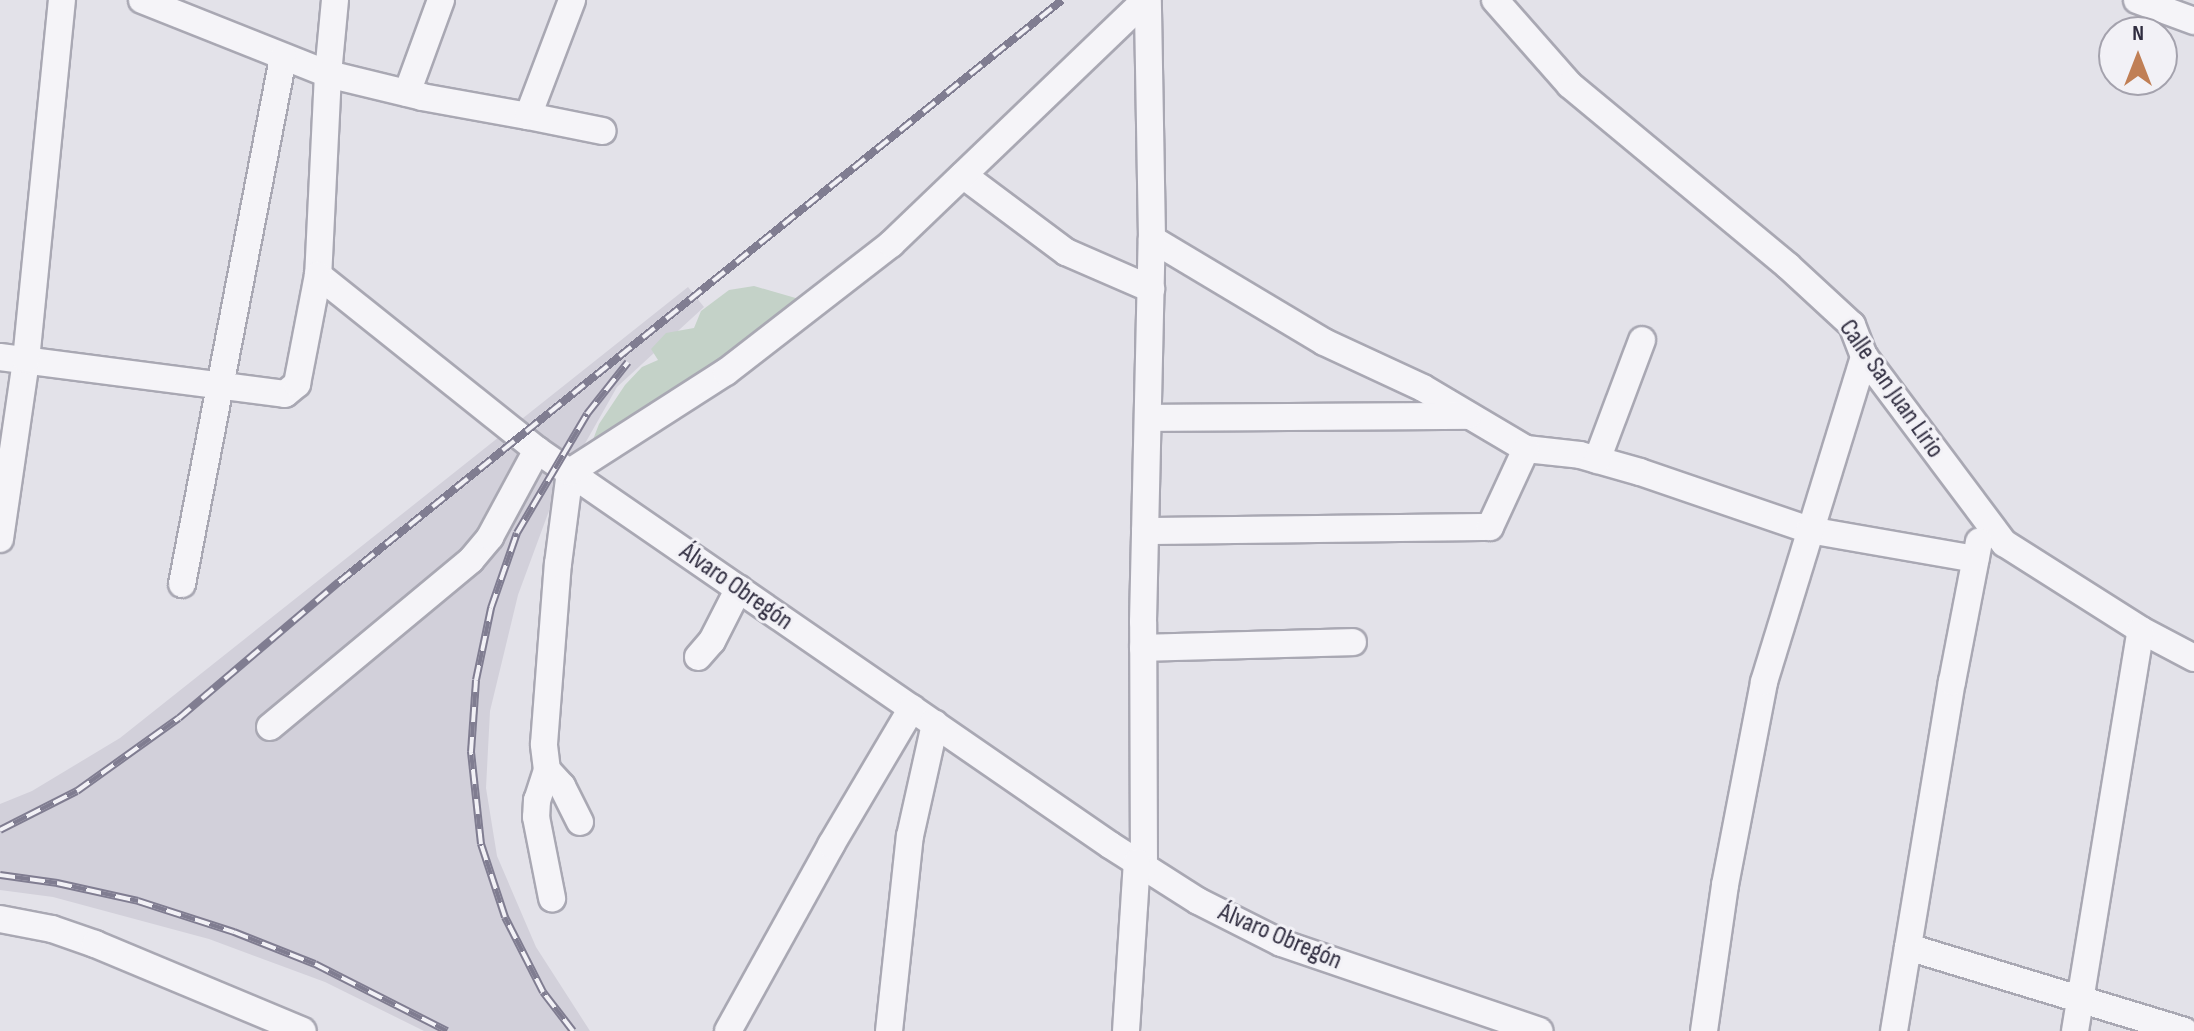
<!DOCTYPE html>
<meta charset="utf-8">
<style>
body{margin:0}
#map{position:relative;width:2194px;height:1031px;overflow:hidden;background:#e3e2e9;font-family:"Sofia Sans Condensed",sans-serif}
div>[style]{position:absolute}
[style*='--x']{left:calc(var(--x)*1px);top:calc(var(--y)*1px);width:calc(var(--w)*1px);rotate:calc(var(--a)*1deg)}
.built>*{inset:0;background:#d2d0da}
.green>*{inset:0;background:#c4d2c8}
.roads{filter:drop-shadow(2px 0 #a9a8b3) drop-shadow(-2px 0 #a9a8b3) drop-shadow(0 2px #a9a8b3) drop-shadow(0 -2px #a9a8b3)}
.minor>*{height:26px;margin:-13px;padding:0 13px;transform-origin:13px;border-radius:13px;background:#f5f4f8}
.rail>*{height:8px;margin-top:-4px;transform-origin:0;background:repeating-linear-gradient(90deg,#f2f1f6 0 15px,#807d91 0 30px);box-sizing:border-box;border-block:2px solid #807d91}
span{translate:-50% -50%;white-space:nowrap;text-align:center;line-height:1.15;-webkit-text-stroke:6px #f2f1f6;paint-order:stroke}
.street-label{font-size:26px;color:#2f2c3f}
.north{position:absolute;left:2098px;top:16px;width:80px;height:80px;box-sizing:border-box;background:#f2f1f6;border:2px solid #a4a2ad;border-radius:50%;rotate:0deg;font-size:22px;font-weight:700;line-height:32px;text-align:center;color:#2f2c3f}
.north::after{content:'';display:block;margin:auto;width:28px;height:36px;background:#c07f55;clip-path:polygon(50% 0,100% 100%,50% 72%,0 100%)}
</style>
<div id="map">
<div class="built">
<div style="clip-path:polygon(688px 287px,704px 307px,617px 387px,553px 500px,518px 595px,490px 711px,486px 788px,497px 856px,536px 947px,590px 1031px,424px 1031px,325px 982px,209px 939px,53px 897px,0 890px,0 804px,32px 791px,120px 738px)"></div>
</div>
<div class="green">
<div style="clip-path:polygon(754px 286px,799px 299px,752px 342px,589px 450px,599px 424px,625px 385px,642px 367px,658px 360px,651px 349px,666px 333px,694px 328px,701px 311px,729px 290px)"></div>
</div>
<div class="roads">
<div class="minor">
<div style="--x:142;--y:0;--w:200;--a:21.7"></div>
<div style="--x:328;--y:74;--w:201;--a:92.8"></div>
<div style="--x:318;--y:275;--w:280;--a:38.6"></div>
<div style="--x:537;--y:450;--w:696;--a:34.58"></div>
<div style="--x:1110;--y:845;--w:104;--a:32.5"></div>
<div style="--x:1198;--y:901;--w:93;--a:26.8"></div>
<div style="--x:1281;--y:943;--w:273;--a:18.8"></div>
<div style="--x:335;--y:0;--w:74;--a:95.4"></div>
<div style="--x:328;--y:74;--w:97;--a:13.7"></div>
<div style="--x:422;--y:97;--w:108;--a:10.2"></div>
<div style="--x:528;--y:116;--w:124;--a:-69.2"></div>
<div style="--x:1495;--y:0;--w:113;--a:48.6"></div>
<div style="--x:1570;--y:85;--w:283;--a:39.7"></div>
<div style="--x:1788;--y:266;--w:87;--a:42.7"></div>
<div style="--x:1852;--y:325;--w:33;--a:69"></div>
<div style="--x:1864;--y:356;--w:234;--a:53.2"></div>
<div style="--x:2004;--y:543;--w:162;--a:32.4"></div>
<div style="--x:2141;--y:630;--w:60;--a:27.8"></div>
<div style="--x:2137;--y:0;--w:61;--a:20.2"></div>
<div style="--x:407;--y:93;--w:99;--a:-69.9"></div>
<div style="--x:528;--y:116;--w:76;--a:11.3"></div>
<div style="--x:963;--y:175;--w:129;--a:36.8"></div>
<div style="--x:1066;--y:252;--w:93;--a:23.5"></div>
<div style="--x:1152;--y:239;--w:200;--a:30.9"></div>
<div style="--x:1324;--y:342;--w:109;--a:24.9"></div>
<div style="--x:1423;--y:388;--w:120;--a:30.6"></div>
<div style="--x:1526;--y:449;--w:54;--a:6.3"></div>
<div style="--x:1580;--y:455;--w:62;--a:15.8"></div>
<div style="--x:1640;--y:472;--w:179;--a:18.9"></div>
<div style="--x:1809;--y:530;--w:169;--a:9.9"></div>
<div style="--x:0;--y:357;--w:287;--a:7.4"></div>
<div style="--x:285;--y:394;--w:16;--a:-40"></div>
<div style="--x:297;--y:384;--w:111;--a:-79.1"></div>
<div style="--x:1148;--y:418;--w:320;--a:-0.4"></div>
<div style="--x:1597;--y:460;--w:128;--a:-69.4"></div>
<div style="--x:1145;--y:531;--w:345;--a:-0.7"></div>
<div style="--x:1490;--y:527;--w:86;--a:-65.2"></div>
<div style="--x:0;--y:539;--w:181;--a:-81.7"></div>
<div style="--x:26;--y:360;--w:362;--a:-84.3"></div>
<div style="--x:182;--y:584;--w:536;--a:-79.13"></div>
<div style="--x:1143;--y:648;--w:210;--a:-1.6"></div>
<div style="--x:698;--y:657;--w:21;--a:-49"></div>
<div style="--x:712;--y:641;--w:59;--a:-63"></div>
<div style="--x:270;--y:727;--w:261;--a:-39.7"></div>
<div style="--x:471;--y:560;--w:30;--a:-50"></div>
<div style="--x:490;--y:537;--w:99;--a:-61.6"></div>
<div style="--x:547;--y:770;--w:32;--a:108"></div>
<div style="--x:537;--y:800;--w:17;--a:93"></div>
<div style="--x:536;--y:817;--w:83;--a:78.8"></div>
<div style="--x:580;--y:822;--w:40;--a:-116.6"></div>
<div style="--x:562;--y:786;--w:22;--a:-133"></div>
<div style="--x:547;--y:770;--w:26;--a:-97"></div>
<div style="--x:544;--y:744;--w:181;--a:-85.6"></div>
<div style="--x:558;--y:564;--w:93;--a:-82.6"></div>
<div style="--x:570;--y:472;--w:185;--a:-32.7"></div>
<div style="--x:726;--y:372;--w:209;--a:-37.8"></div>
<div style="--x:891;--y:244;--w:352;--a:-43.8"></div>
<div style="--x:1144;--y:867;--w:245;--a:-90.2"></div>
<div style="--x:1143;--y:622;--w:383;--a:-88.7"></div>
<div style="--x:1152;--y:239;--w:239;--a:-91"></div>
<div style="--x:0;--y:919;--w:53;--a:10.9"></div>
<div style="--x:52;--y:929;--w:46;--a:19.2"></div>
<div style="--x:95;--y:944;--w:225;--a:22.7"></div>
<div style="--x:1908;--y:947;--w:289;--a:16.9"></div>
<div style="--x:728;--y:1031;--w:213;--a:-61"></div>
<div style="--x:831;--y:845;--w:159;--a:-59.4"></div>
<div style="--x:889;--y:1031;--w:196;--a:-83.9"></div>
<div style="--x:910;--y:836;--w:115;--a:-77.4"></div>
<div style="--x:1126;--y:1031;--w:169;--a:-86.3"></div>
<div style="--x:1704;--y:1031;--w:148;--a:-81.8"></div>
<div style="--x:1725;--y:885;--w:207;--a:-79.1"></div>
<div style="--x:1764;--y:682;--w:341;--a:-72.9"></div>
<div style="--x:1894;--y:1031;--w:354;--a:-80.6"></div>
<div style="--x:1952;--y:682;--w:143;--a:-79.1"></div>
<div style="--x:2075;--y:1031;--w:406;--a:-80.7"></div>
</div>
</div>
<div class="rail">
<div style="--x:0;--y:830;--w:86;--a:-26.9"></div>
<div style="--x:77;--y:791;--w:125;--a:-35.6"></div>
<div style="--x:179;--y:718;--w:210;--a:-40.4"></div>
<div style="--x:339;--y:582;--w:928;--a:-38.83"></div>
<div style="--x:0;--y:875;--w:58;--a:8"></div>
<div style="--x:57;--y:883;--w:83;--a:12.5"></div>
<div style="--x:138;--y:901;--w:101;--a:17.9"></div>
<div style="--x:234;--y:932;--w:87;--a:21.6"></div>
<div style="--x:315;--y:964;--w:148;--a:26.9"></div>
<div style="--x:573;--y:1031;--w:49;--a:-127.6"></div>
<div style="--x:543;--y:992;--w:84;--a:-116.9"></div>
<div style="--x:505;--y:917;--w:77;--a:-108.2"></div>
<div style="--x:481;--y:844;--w:93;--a:-96.2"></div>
<div style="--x:471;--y:752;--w:72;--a:-86"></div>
<div style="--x:476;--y:680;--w:74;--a:-78.2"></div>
<div style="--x:491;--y:608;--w:79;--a:-70.9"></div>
<div style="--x:517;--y:533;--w:138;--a:-59.5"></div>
<div style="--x:587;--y:414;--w:66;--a:-51.7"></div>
</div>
<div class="street-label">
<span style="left:1891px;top:389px;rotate:55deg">Calle San Juan Lirio</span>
<span style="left:736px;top:587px;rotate:35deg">Álvaro Obregón</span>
<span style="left:1280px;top:937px;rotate:23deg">Álvaro Obregón</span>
</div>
<div class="north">N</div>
</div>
